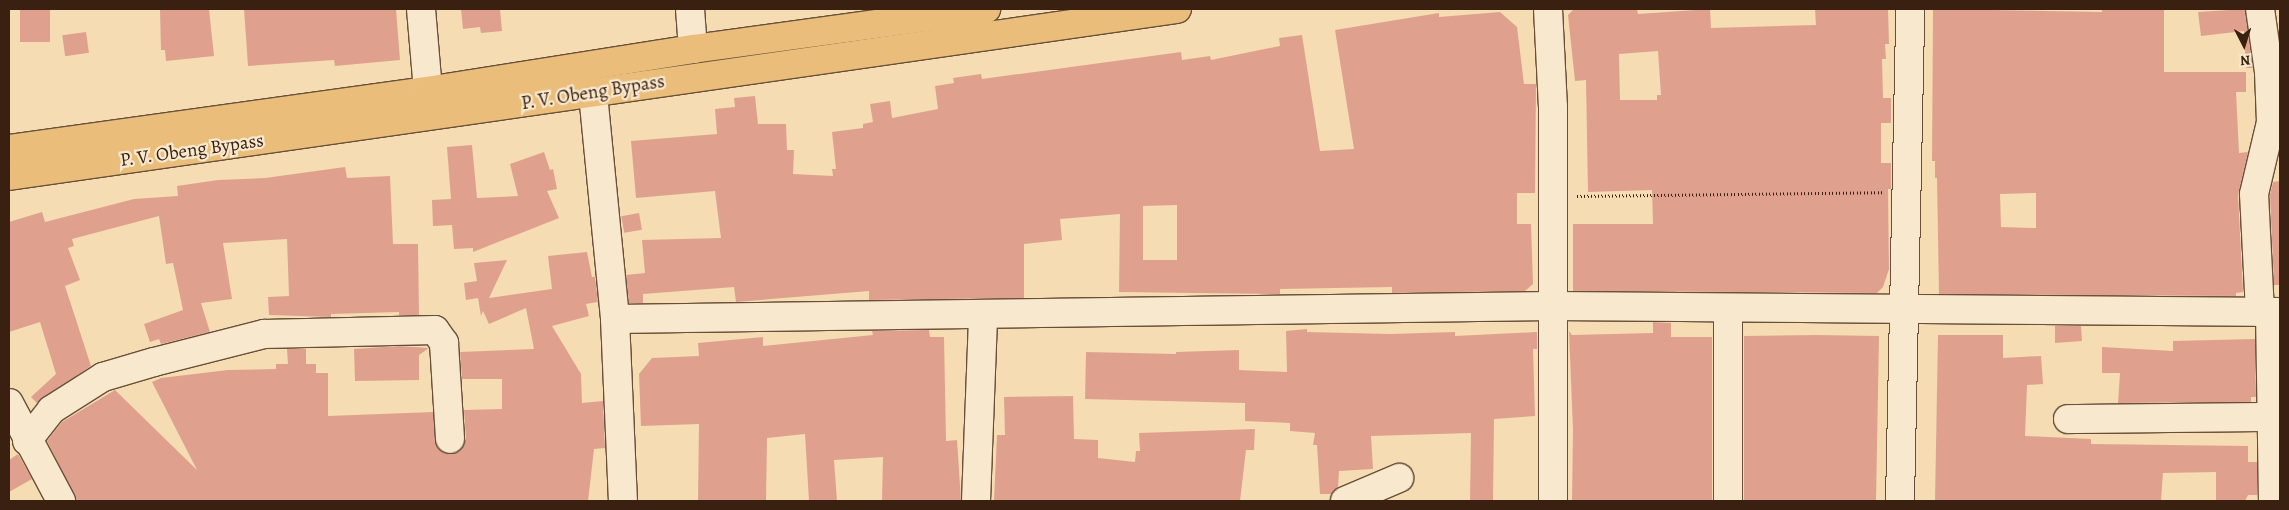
<!DOCTYPE html>
<style>
body{margin:0}
#map{position:relative;width:2289px;height:510px;overflow:hidden;background:#f5dcb3;font-family:Alegreya,serif}
div>[style]{position:absolute}
[style*='--x']{left:calc(var(--x)*1px);top:calc(var(--y)*1px);width:calc(var(--w)*1px);rotate:calc(var(--a)*1deg)}
.building>*{inset:0;background:#dfa18e;transform-origin:0 0}
.path>*{height:3px;margin-top:-1.5px;transform-origin:0;background:repeating-linear-gradient(90deg,#392010 0 1px,transparent 0 3.5px)}
.roads{filter:drop-shadow(1px 0 #684f39) drop-shadow(-1px 0 #684f39) drop-shadow(0 1px #684f39) drop-shadow(0 -1px #684f39)}
.minor>*{height:28px;margin:-14px;padding:0 14px;transform-origin:14px;border-radius:14px;background:#f8e8ce}
.highway>*{height:28px;margin:-14px;padding:0 14px;transform-origin:14px;border-radius:14px;background:#eabe7a}
span{translate:-50% -50%;white-space:nowrap;text-align:center;line-height:1.15;-webkit-text-stroke:4.5px #f8e8ce;paint-order:stroke}
.street-label{font-size:19px;color:#392010}
.frame{position:absolute;inset:0;border:10px solid #392010;pointer-events:none}
.north{position:absolute;left:2219px;top:20px;width:50px;height:50px;-webkit-text-stroke:4px #f8e8ce;paint-order:stroke;rotate:175deg;font-size:14px;font-weight:700;line-height:20px;text-align:center;color:#392010}
.north::after{content:'';display:block;margin:auto;width:18px;height:22px;background:#392010;clip-path:polygon(50% 0,100% 100%,50% 72%,0 100%)}
</style>
<div id="map">
<div class="building">
<div style="left:20px;top:9px;width:30px;height:33px"></div>
<div style="clip-path:polygon(160px 9px,209px 9px,214px 56px,166px 61px,165px 50px,161px 50px)"></div>
<div style="clip-path:polygon(244px 9px,396px 9px,400px 60px,335px 66px,334px 60px,248px 66px)"></div>
<div style="clip-path:polygon(461px 9px,500px 9px,502px 31px,481px 33px,480px 27px,463px 29px)"></div>
<div style="clip-path:polygon(evenodd,1574px 9px,1637px 9px,1638px 14px,1710px 9px,1711px 28px,1816px 25px,1815px 9px,1888px 9px,1889px 44px,1885px 44px,1886px 59px,1882px 59px,1883px 98px,1891px 98px,1891px 123px,1881px 123px,1881px 163px,1891px 163px,1891px 189px,1888px 189px,1889px 269px,1883px 287px,1877px 293px,1573px 291px,1573px 224px,1653px 224px,1652px 190px,1588px 192px,1586px 80px,1575px 81px,1568px 15px,1574px 9px,1658px 51px,1661px 95px,1657px 95px,1657px 100px,1620px 100px,1619px 54px,1658px 51px)"></div>
<div style="clip-path:polygon(evenodd,1933px 9px,2102px 12px,2102px 9px,2164px 9px,2164px 72px,2246px 72px,2246px 92px,2236px 92px,2239px 153px,2248px 152px,2238px 195px,2243px 292px,2236px 293px,2236px 296px,1939px 294px,1937px 178px,1935px 178px,1935px 161px,1932px 161px,1933px 9px,2036px 193px,2036px 228px,2001px 227px,2000px 194px,2036px 193px)"></div>
<div style="clip-path:polygon(2245px 9px,2245px 11px,2253px 68px,2246px 68px,2244px 31px,2201px 36px,2198px 12px)"></div>
<div style="clip-path:polygon(evenodd,1500px 12px,1517px 27px,1524px 84px,1536px 84px,1535px 193px,1517px 193px,1517px 224px,1531px 224px,1533px 284px,1525px 291px,1392px 293px,1392px 287px,1280px 289px,1280px 294px,1119px 292px,1120px 214px,1060px 219px,1062px 240px,1024px 244px,1024px 298px,869px 300px,869px 291px,736px 302px,734px 287px,643px 294px,643px 303px,629px 303px,626px 275px,645px 273px,642px 240px,721px 238px,715px 191px,636px 198px,631px 141px,717px 134px,715px 109px,735px 107px,734px 98px,755px 96px,758px 124px,786px 124px,787px 150px,794px 150px,793px 174px,833px 176px,832px 169px,836px 169px,832px 132px,863px 128px,863px 124px,873px 122px,870px 104px,890px 101px,892px 118px,938px 109px,935px 86px,954px 83px,953px 78px,981px 74px,982px 79px,1181px 52px,1182px 60px,1210px 56px,1211px 60px,1280px 46px,1279px 38px,1302px 35px,1320px 151px,1354px 149px,1335px 30px,1439px 13px,1439px 17px,1500px 12px,1177px 205px,1177px 260px,1143px 260px,1143px 206px,1177px 205px)"></div>
<div style="left:86px;top:32px;width:21px;height:24px;rotate:82deg"></div>
<div style="clip-path:polygon(472px 145px,477px 198px,518px 196px,510px 164px,544px 152px,550px 170px,553px 169px,557px 189px,547px 191px,559px 218px,473px 252px,473px 248px,454px 249px,452px 225px,433px 226px,432px 200px,451px 199px,447px 147px)"></div>
<div style="clip-path:polygon(345px 167px,347px 178px,390px 176px,393px 244px,418px 244px,419px 315px,399px 315px,399px 312px,331px 314px,331px 317px,269px 315px,268px 297px,289px 296px,287px 239px,223px 243px,232px 299px,201px 303px,210px 332px,161px 344px,159px 339px,150px 342px,144px 324px,183px 310px,173px 263px,166px 264px,159px 216px,72px 239px,74px 246px,68px 248px,80px 280px,65px 286px,91px 366px,37px 403px,31px 397px,56px 374px,40px 322px,9px 332px,9px 222px,42px 212px,45px 222px,134px 199px,178px 196px,177px 186px,218px 180px,265px 178px)"></div>
<div style="clip-path:polygon(2280px 181px,2280px 285px,2274px 285px,2270px 195px,2273px 182px)"></div>
<div style="left:639px;top:213px;width:17px;height:18px;rotate:80deg"></div>
<div style="clip-path:polygon(587px 252px,592px 277px,595px 277px,598px 302px,586px 304px,589px 316px,552px 326px,581px 374px,582px 403px,603px 401px,605px 448px,594px 449px,588px 501px,77px 501px,47px 441px,62px 422px,115px 390px,197px 470px,152px 382px,161px 378px,228px 370px,276px 369px,276px 364px,288px 364px,287px 349px,306px 349px,306px 364px,316px 364px,316px 373px,328px 373px,328px 416px,433px 412px,437px 447px,444px 453px,458px 452px,466px 439px,464px 410px,502px 409px,502px 379px,462px 379px,460px 352px,534px 349px,526px 308px,489px 324px,483px 311px,481px 316px,478px 298px,466px 300px,464px 283px,477px 281px,474px 263px,507px 260px,489px 298px,552px 289px,548px 256px)"></div>
<div style="clip-path:polygon(1653px 322px,1671px 323px,1671px 337px,1712px 337px,1712px 501px,1572px 501px,1573px 430px,1569px 331px,1572px 335px,1653px 333px)"></div>
<div style="clip-path:polygon(2055px 326px,2081px 326px,2082px 341px,2055px 343px)"></div>
<div style="clip-path:polygon(1307px 329px,1307px 332px,1390px 334px,1455px 332px,1455px 336px,1537px 332px,1537px 349px,1533px 349px,1535px 416px,1494px 419px,1493px 501px,1470px 501px,1471px 433px,1371px 436px,1373px 469px,1339px 471px,1338px 487px,1331px 494px,1320px 494px,1317px 445px,1313px 445px,1315px 433px,1290px 431px,1290px 423px,1245px 421px,1245px 403px,1085px 399px,1086px 352px,1176px 354px,1176px 352px,1239px 350px,1239px 370px,1287px 372px,1286px 331px)"></div>
<div style="clip-path:polygon(929px 330px,930px 337px,944px 337px,946px 441px,957px 440px,961px 501px,882px 501px,883px 457px,834px 460px,837px 501px,809px 501px,805px 434px,767px 438px,766px 501px,698px 501px,699px 424px,641px 426px,639px 374px,652px 358px,699px 356px,698px 343px,763px 337px,763px 346px,873px 335px,872px 331px)"></div>
<div style="clip-path:polygon(1816px 335px,1879px 336px,1876px 501px,1744px 501px,1744px 336px)"></div>
<div style="clip-path:polygon(1938px 335px,2003px 335px,2003px 358px,2041px 356px,2043px 384px,2027px 385px,2025px 436px,2091px 439px,2091px 444px,2248px 446px,2248px 462px,2257px 462px,2257px 495px,2248px 495px,2245px 501px,2216px 501px,2216px 472px,2163px 473px,2161px 501px,1935px 501px)"></div>
<div style="clip-path:polygon(2255px 339px,2256px 397px,2251px 397px,2251px 402px,2118px 403px,2120px 373px,2102px 373px,2102px 347px,2173px 351px,2173px 341px)"></div>
<div style="clip-path:polygon(399px 346px,429px 348px,419px 355px,419px 380px,355px 381px,354px 349px)"></div>
<div style="clip-path:polygon(1073px 396px,1074px 439px,1098px 440px,1098px 458px,1135px 462px,1136px 451px,1140px 451px,1139px 433px,1255px 429px,1254px 450px,1246px 450px,1240px 501px,994px 501px,997px 435px,1005px 435px,1004px 397px)"></div>
<div style="clip-path:polygon(18px 454px,32px 479px,9px 492px,9px 460px)"></div>
</div>
<div class="path">
<div style="--x:1577;--y:196;--w:307;--a:-0.7"></div>
</div>
<div class="roads">
<div class="minor">
<div style="--x:421;--y:9;--w:82;--a:85.1"></div>
<div style="--x:428;--y:91;--w:24;--a:73"></div>
<div style="--x:690;--y:9;--w:40;--a:85.7"></div>
<div style="--x:1548;--y:9;--w:98;--a:87.1"></div>
<div style="--x:1553;--y:107;--w:394;--a:90"></div>
<div style="--x:593;--y:94;--w:226;--a:84.4"></div>
<div style="--x:615;--y:319;--w:182;--a:87.5"></div>
<div style="--x:1728;--y:308;--w:193;--a:90"></div>
<div style="--x:2260;--y:312;--w:118;--a:-92.9"></div>
<div style="--x:2254;--y:194;--w:74;--a:-76.7"></div>
<div style="--x:2271;--y:122;--w:50;--a:-92.3"></div>
<div style="--x:2269;--y:72;--w:64;--a:-98.1"></div>
<div style="--x:2270;--y:312;--w:189;--a:89.1"></div>
<div style="--x:615;--y:319;--w:936;--a:-0.8"></div>
<div style="--x:1551;--y:306;--w:729;--a:0.47"></div>
<div style="--x:9;--y:403;--w:111;--a:62"></div>
<div style="--x:2068;--y:419;--w:203;--a:-0.6"></div>
<div style="--x:27;--y:441;--w:39;--a:-52"></div>
<div style="--x:51;--y:410;--w:62;--a:-32.4"></div>
<div style="--x:103;--y:377;--w:53;--a:-16.4"></div>
<div style="--x:154;--y:362;--w:114;--a:-14.3"></div>
<div style="--x:264;--y:334;--w:171;--a:-1.3"></div>
<div style="--x:435;--y:330;--w:16;--a:55"></div>
<div style="--x:444;--y:343;--w:96;--a:86.4"></div>
<div style="--x:976;--y:501;--w:186;--a:-87.8"></div>
<div style="--x:1345;--y:501;--w:59;--a:-23.1"></div>
<div style="--x:1900;--y:501;--w:492;--a:-88.8"></div>
</div>
<div class="highway">
<div style="--x:9;--y:149;--w:423;--a:-7.9"></div>
<div style="--x:428;--y:91;--w:268;--a:-9"></div>
<div style="--x:693;--y:49;--w:296;--a:-7.8"></div>
<div style="--x:9;--y:176;--w:1180;--a:-8.14"></div>
</div>
</div>
<div class="street-label">
<span style="left:593px;top:93px;rotate:-9deg">P. V. Obeng Bypass</span>
<span style="left:192px;top:151px;rotate:-8deg">P. V. Obeng Bypass</span>
</div>
<div class="frame"></div>
<div class="north">N</div>
</div>
